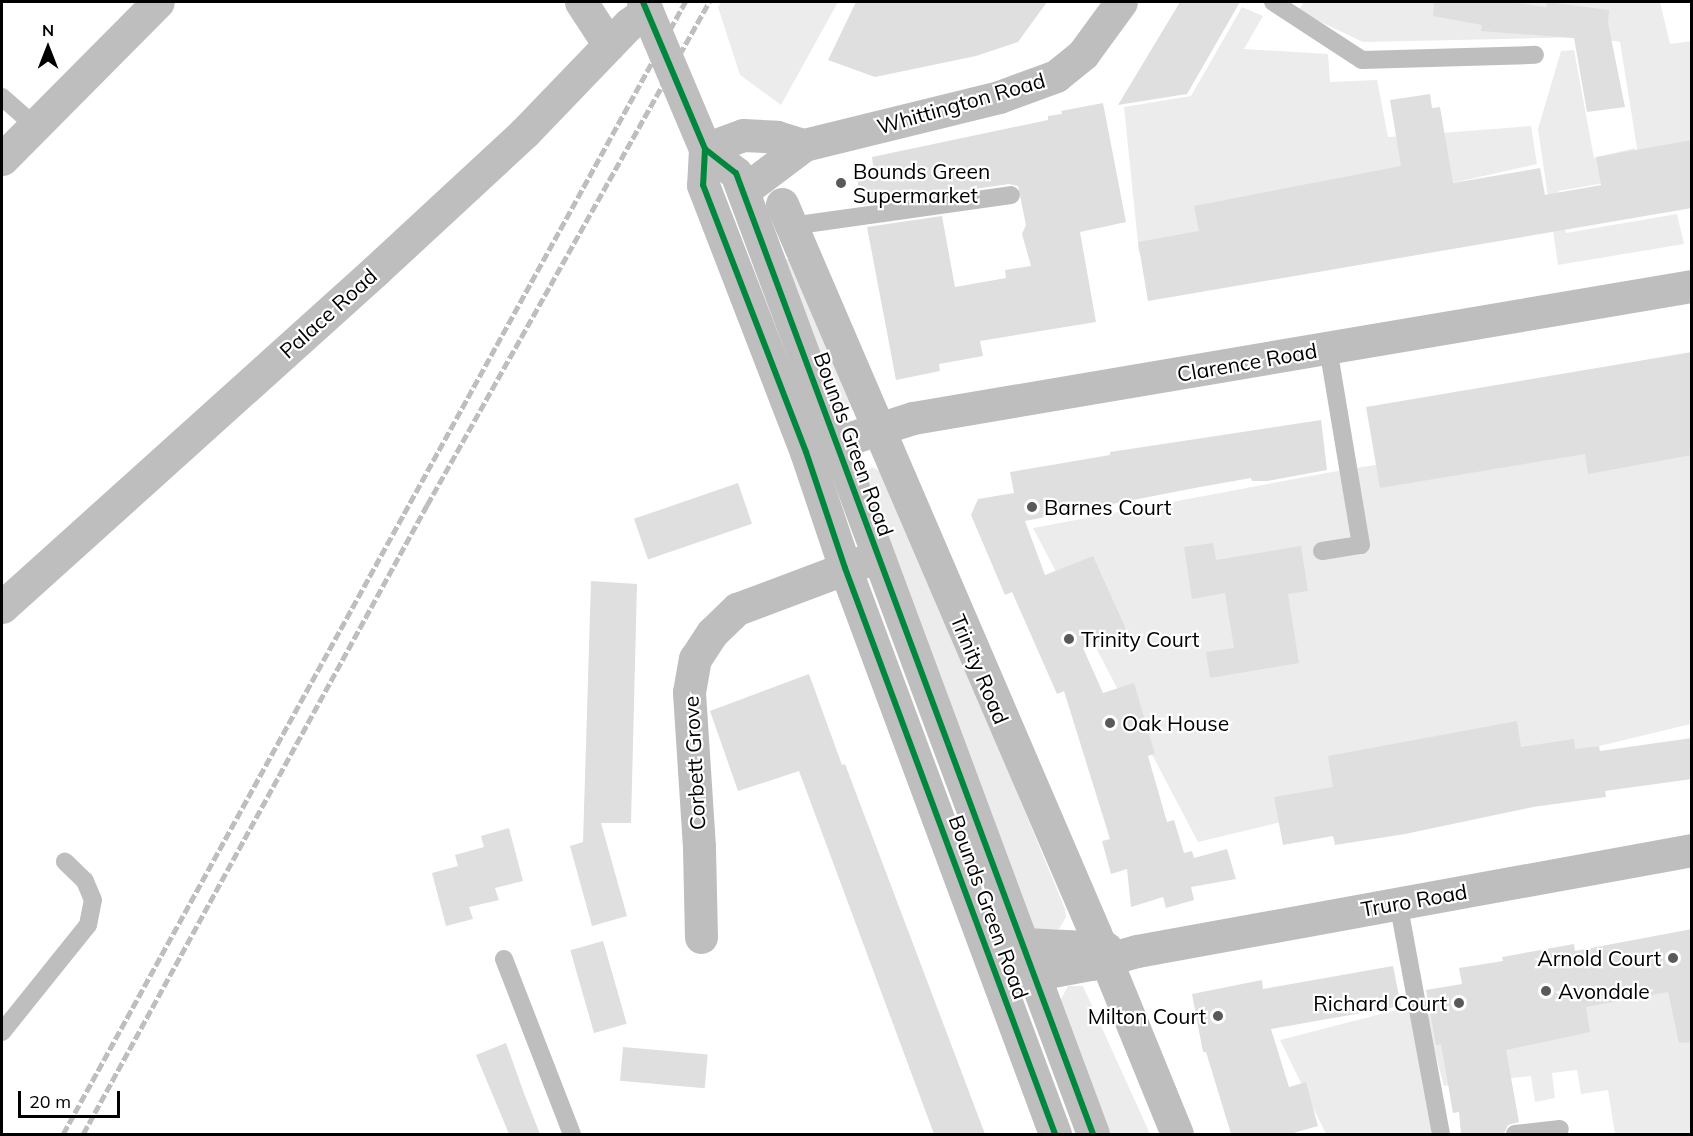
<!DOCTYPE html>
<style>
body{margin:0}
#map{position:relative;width:1693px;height:1136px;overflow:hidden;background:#fff;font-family:Mulish,sans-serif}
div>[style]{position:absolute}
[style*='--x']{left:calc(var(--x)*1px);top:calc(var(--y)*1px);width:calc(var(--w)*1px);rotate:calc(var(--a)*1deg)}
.green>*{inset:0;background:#ececec}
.building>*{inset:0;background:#dfdfdf;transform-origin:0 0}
.service>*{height:18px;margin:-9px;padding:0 9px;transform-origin:9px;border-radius:9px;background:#bebebe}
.minor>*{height:33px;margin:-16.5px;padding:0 16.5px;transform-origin:16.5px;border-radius:16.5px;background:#bebebe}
.primary>*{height:33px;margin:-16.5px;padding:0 16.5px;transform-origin:16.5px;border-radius:16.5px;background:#bebebe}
.rail>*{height:4.5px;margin-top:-2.25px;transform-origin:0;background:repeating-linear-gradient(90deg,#bebebe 0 9px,transparent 0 12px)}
.cycleway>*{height:6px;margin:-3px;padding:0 3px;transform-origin:3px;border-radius:3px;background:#00873e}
.dots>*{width:16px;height:16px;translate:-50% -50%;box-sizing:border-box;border:3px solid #fff;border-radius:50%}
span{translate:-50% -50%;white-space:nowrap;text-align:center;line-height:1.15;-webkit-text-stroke:4.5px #fff;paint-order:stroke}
.street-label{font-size:21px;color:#000}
.poi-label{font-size:21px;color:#000}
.left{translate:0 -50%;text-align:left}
.right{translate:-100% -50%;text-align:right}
.frame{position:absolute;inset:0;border:3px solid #000;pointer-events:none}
.north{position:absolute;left:18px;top:18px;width:60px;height:60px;-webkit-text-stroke:4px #fff;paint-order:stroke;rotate:0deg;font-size:16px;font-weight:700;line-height:24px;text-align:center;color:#000}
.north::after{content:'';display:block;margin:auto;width:21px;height:27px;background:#000;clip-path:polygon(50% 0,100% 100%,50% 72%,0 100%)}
.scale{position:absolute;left:18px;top:1091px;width:102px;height:27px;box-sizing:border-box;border:3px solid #000;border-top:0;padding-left:8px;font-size:18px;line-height:21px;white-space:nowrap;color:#000;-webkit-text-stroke:4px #fff;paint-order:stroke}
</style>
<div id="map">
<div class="green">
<div style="clip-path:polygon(721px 2px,838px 2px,781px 105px,740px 75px,718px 7px)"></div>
<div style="clip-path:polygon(1304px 2px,1660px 2px,1670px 44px,1691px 41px,1691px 164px,1641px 173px,1620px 42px,1589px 37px,1363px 42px,1298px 11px)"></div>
<div style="clip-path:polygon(1242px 7px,1263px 16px,1244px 49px,1328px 54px,1330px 82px,1377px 80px,1388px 137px,1531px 126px,1537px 164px,1139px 253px,1124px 107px,1191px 96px)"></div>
<div style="clip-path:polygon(1574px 50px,1594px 158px,1635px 148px,1640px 177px,1558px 191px,1566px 233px,1677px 214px,1684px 244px,1558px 265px,1538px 129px,1561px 51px)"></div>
<div style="clip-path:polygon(792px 257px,856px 406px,850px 411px,842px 411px,785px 260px)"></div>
<div style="clip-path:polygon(1691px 413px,1691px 724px,1198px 842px,1033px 528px,1332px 472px)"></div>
<div style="clip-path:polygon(872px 467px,886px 474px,1065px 909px,1066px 917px,1059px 929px,1031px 929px,865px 481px,866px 472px)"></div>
<div style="clip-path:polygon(1691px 965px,1691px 1134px,1615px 1134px,1608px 1090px,1581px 1094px,1577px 1070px,1552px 1073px,1555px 1098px,1535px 1102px,1531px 1076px,1444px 1086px,1425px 1015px)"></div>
<div style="clip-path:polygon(1068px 986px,1083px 986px,1150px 1134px,1108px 1134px,1057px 1007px)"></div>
<div style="clip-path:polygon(1408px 1007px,1437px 1134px,1326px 1134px,1280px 1040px)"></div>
</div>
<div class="building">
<div style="clip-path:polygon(856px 2px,1047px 2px,1018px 42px,976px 56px,875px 77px,828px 60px)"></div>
<div style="clip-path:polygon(1180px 2px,1240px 2px,1187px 94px,1118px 105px)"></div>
<div style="clip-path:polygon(1434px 2px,1509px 2px,1546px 7px,1547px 2px,1609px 10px,1608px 23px,1625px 107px,1587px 112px,1574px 38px,1481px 31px,1482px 25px,1433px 16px)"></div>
<div style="clip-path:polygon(1430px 94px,1432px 108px,1440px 107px,1453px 183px,1540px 168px,1545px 195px,1601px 185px,1596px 157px,1692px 140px,1692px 208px,1148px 301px,1138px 242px,1199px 231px,1194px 206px,1401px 166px,1390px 100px)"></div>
<div style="clip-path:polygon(1103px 103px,1126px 222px,1080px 232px,1096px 322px,980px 341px,983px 356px,939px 364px,940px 371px,896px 380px,867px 227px,942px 216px,955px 287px,1006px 278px,1005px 270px,1031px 266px,1022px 234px,1026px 225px,1018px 186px,1009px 184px,862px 205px,857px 178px,874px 173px,872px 157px,1048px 120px,1048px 116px,1062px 114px,1061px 111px)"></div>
<div style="clip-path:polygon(1692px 352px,1692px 455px,1588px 474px,1585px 454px,1380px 488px,1366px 407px)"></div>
<div style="clip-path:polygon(1321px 420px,1327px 470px,1267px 481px,1252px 481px,1251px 478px,1200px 487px,1025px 521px,1045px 575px,1093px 556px,1126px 629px,1083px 648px,1103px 693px,1134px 683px,1155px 754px,1148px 756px,1167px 822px,1174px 820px,1184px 853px,1192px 851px,1194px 858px,1227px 849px,1236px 879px,1191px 887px,1194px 900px,1166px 908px,1163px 897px,1131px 907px,1127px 869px,1111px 874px,1102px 841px,1110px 839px,1064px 691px,1057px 694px,1012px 592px,1005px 595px,971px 515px,978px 499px,1014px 493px,1010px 472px,1110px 455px,1110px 452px)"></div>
<div style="left:738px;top:483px;width:43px;height:110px;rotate:71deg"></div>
<div style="clip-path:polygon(1213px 543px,1216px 560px,1301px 546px,1308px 591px,1288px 594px,1299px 663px,1210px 678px,1206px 652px,1234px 648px,1225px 593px,1192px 599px,1184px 547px)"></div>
<div style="clip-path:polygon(591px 581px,637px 584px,631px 823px,601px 823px,627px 916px,592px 926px,570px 846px,583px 842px)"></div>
<div style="clip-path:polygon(809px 674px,842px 765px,845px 764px,985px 1134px,934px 1134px,799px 771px,738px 791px,710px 711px)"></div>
<div style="clip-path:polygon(1517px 721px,1521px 747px,1574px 739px,1575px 749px,1599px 746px,1600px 751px,1692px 738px,1692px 779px,1605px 791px,1606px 797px,1533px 807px,1405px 834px,1335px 845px,1333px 836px,1283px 845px,1274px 797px,1333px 787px,1328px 756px)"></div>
<div style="clip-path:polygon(509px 828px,523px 881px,495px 888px,499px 900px,469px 907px,473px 919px,446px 926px,432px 873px,458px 866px,455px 855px,484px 847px,481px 836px)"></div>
<div style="clip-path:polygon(1692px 929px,1692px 1042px,1679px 1043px,1668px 992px,1586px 1007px,1590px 1032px,1506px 1050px,1519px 1122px,1508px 1125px,1504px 1134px,1461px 1134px,1459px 1112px,1453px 1113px,1441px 1044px,1436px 1045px,1426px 990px,1462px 984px,1459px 968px,1503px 961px,1502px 957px,1574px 944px,1575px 951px)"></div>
<div style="left:603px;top:941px;width:86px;height:34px;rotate:74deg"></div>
<div style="clip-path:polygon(1393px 966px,1401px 1006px,1271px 1029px,1289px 1087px,1306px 1082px,1318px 1126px,1290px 1134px,1231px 1134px,1206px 1052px,1203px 1052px,1192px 994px,1262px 980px,1263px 989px)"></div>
<div style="clip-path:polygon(506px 1043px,525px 1096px,540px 1134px,509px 1134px,476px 1055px)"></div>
<div style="left:623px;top:1047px;width:85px;height:34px;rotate:5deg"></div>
</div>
<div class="service">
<div style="--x:1273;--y:2;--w:106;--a:33.1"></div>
<div style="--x:1362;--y:60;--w:173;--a:-1.7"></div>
<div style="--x:2;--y:97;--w:44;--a:41.3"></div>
<div style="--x:791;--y:226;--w:222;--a:-8"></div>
<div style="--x:1322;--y:551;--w:39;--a:-9"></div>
<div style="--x:1361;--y:545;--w:200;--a:-99.5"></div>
<div style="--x:1398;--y:902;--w:236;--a:79.5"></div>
<div style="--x:504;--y:959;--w:188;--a:68.8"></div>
<div style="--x:2;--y:1032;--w:137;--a:-51.2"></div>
<div style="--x:88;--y:925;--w:25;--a:-79"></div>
<div style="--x:93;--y:900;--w:21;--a:-113"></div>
<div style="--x:85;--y:881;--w:28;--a:-136"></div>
<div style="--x:1515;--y:1134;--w:45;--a:-6.3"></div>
</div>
<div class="minor">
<div style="--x:581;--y:2;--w:51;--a:56.9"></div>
<div style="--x:705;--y:149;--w:40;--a:-20.2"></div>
<div style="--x:743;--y:135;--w:34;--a:3"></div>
<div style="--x:777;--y:137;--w:28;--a:17"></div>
<div style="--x:2;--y:159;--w:221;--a:-45.2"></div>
<div style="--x:743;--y:191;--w:76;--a:-37"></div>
<div style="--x:804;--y:145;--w:201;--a:-13.8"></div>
<div style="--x:999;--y:97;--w:61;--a:-20.2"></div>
<div style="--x:1056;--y:76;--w:35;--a:-39"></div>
<div style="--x:1083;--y:54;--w:64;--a:-53.8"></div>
<div style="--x:782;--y:204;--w:793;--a:66.76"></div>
<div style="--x:1095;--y:933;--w:217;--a:67.8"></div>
<div style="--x:810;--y:451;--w:108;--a:-17.8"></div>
<div style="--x:913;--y:418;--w:790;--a:-9.62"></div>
<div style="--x:2;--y:607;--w:502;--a:-42.01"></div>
<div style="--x:375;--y:271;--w:205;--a:-42.8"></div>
<div style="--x:525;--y:132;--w:150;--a:-46.1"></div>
<div style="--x:629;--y:24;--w:22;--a:-36"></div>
<div style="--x:701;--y:937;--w:90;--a:-91.3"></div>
<div style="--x:699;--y:847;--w:155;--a:-93.7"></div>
<div style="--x:689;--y:692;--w:34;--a:-80"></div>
<div style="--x:695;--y:659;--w:31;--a:-57"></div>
<div style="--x:712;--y:633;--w:35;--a:-44"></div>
<div style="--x:737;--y:609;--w:145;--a:-20.6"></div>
<div style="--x:985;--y:942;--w:121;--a:2.8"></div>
<div style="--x:999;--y:981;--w:94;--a:-10.5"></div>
<div style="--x:1091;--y:964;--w:48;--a:-15.8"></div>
<div style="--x:1137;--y:951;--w:564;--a:-10.31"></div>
</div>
<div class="primary">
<div style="--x:643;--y:2;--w:160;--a:67.1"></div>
<div style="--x:705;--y:149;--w:36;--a:93"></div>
<div style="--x:703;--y:185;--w:286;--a:68.9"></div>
<div style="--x:806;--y:452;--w:122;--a:71.4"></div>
<div style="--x:845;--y:568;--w:604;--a:69.64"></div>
<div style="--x:705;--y:149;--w:39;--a:38"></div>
<div style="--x:736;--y:173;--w:1025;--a:69.62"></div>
</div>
<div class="rail">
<div style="--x:63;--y:1134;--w:1292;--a:-61.21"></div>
<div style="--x:83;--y:1134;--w:717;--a:-61.33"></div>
<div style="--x:427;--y:505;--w:577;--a:-60.72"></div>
</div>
<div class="cycleway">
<div style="--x:643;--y:2;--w:160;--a:67.1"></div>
<div style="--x:705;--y:149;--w:36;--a:93"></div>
<div style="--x:703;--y:185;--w:286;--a:68.9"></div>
<div style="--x:806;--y:452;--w:122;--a:71.4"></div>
<div style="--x:845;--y:568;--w:604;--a:69.64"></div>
<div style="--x:705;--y:149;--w:39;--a:38"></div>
<div style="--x:736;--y:173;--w:1025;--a:69.62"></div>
</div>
<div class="dots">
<div style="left:841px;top:183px;background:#595959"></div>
<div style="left:1032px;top:507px;background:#595959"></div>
<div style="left:1069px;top:639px;background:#595959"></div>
<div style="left:1110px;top:723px;background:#595959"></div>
<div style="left:1673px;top:958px;background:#595959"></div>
<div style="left:1546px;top:991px;background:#595959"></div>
<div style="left:1459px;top:1003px;background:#595959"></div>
<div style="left:1218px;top:1016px;background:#595959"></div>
</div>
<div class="street-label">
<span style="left:961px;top:103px;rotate:-16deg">Whittington Road</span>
<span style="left:328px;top:313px;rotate:-42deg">Palace Road</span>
<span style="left:1247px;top:362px;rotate:-10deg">Clarence Road</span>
<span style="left:854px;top:444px;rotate:70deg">Bounds Green Road</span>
<span style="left:980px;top:669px;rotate:67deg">Trinity Road</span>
<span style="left:694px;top:763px;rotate:-93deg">Corbett Grove</span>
<span style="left:1414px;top:900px;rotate:-10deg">Truro Road</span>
<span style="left:989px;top:907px;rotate:70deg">Bounds Green Road</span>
</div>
<div class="poi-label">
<span class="left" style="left:853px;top:183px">Bounds Green<br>Supermarket</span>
<span class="left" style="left:1044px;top:507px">Barnes Court</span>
<span class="left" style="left:1081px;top:639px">Trinity Court</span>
<span class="left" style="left:1122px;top:723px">Oak House</span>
<span class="right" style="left:1661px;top:958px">Arnold Court</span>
<span class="left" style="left:1558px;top:991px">Avondale</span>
<span class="right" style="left:1447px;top:1003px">Richard Court</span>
<span class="right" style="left:1206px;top:1016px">Milton Court</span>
</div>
<div class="frame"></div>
<div class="north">N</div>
<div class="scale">20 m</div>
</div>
